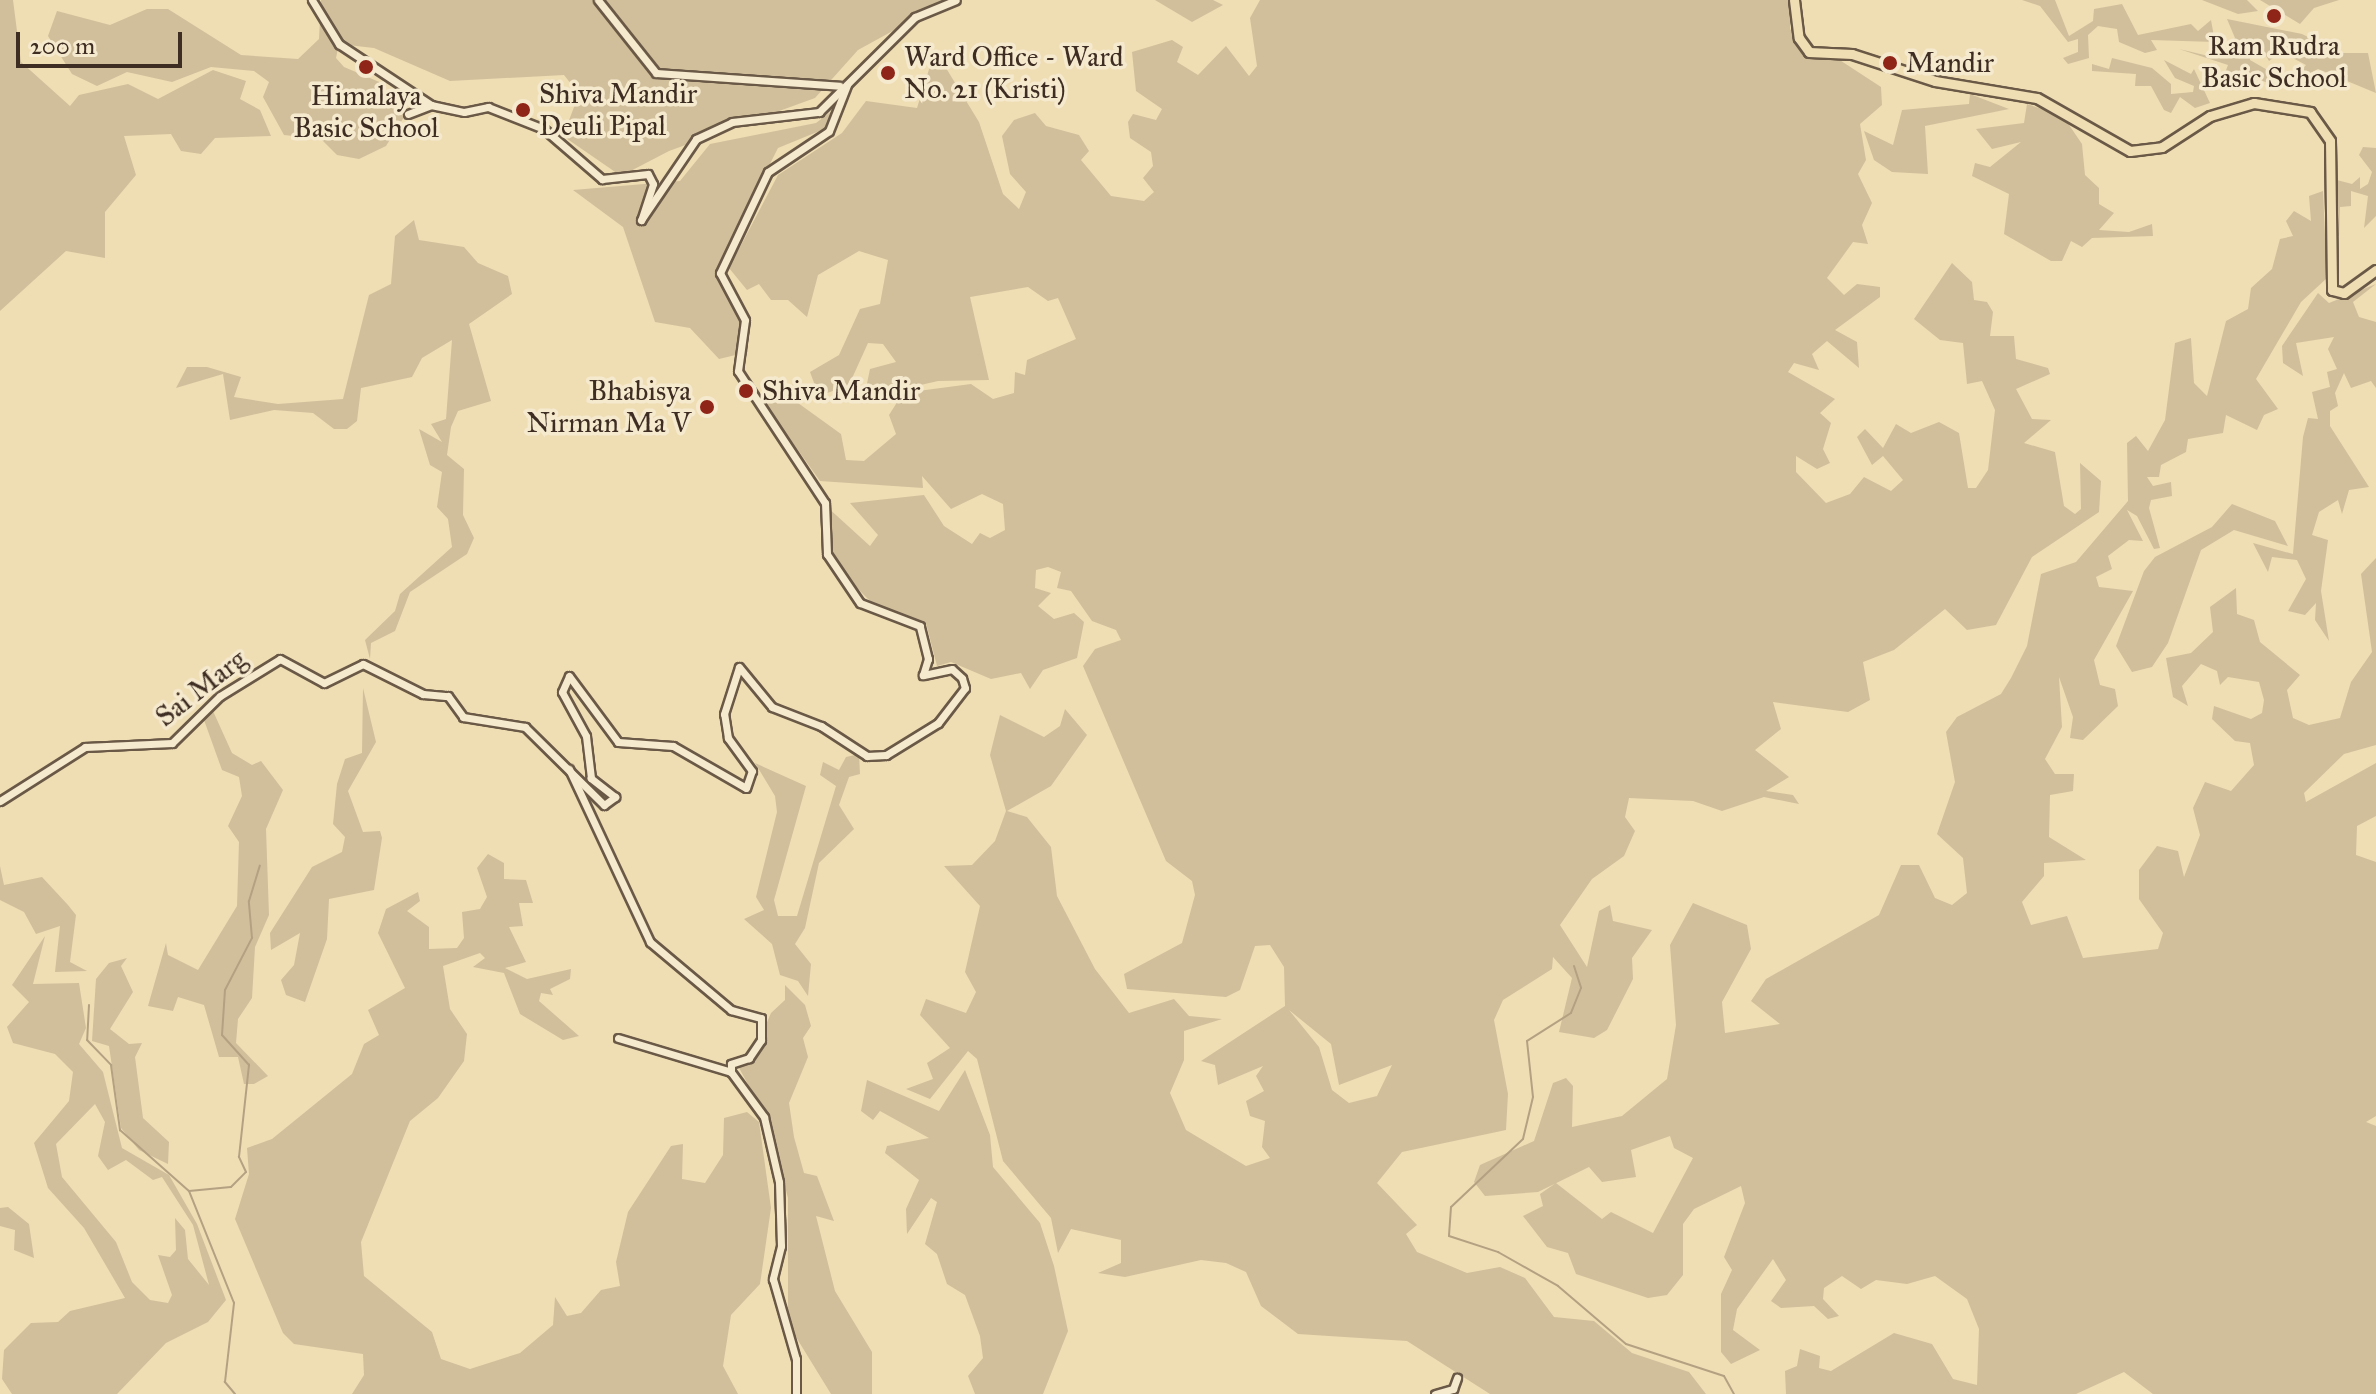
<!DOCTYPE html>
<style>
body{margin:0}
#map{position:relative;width:2376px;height:1394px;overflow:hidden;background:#efddb4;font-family:"IM FELL Great Primer",serif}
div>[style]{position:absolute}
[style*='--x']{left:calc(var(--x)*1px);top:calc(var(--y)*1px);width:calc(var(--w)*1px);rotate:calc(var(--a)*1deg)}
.green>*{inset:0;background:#d1bf9b}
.stream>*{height:2px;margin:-1px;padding:0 1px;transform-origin:1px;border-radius:1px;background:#b3a182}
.roads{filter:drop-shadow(2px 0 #6a5946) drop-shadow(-2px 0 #6a5946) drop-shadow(0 2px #6a5946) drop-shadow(0 -2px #6a5946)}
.minor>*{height:7px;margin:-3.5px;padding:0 3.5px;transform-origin:3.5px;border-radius:3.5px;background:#f5e9ce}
.major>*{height:9px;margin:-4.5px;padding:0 4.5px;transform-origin:4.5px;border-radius:4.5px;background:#efddb4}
.dots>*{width:22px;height:22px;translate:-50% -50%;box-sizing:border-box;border:4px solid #f5e9ce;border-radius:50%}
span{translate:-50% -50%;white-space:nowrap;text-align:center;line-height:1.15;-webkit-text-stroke:7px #f5e9ce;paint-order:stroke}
.poi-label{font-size:28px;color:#3e2d22}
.left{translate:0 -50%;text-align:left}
.right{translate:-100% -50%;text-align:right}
.street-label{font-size:28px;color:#3e2d22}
.scale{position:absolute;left:16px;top:32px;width:166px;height:36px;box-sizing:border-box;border:4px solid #3e2d22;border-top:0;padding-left:10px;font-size:24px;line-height:28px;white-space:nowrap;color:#3e2d22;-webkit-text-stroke:6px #f5e9ce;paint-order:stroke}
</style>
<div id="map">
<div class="green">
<div style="clip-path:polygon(0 0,13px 0,21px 62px,70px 106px,79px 95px,128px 84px,158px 99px,213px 70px,246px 81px,240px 99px,260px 110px,271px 136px,215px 138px,201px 154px,181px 151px,171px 134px,124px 136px,136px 175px,105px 212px,105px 258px,66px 251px,0 311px)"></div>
<div style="clip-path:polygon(321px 0,949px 0,858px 50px,815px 98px,669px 151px,621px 176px,563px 136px,579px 94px,564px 75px,450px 81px,374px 48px,339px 44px,336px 58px,344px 67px,384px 84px,391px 108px,409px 109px,386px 146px,359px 159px,337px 155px,321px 139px,284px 135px,263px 97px,269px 82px,254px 71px,211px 67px,172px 82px,127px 72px,97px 86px,72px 74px,48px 36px,57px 11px,110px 25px,147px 9px,168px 9px,241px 55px,298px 59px,319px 39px)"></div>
<div style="clip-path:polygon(1155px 0,1213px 0,1223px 5px,1192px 22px)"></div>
<div style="clip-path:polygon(evenodd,1260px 0,1791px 0,1790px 29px,1808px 55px,1832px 55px,1881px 87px,1882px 105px,1860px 124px,1866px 160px,1858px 174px,1872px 203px,1862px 225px,1868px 244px,1853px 242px,1827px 278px,1844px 295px,1857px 284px,1880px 287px,1880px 297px,1835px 330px,1857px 342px,1859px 368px,1827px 341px,1812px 354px,1819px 370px,1794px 363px,1788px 372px,1835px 399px,1820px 413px,1831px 423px,1823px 449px,1830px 463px,1817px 469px,1796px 456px,1796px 472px,1826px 503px,1850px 494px,1864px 477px,1891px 491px,1903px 480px,1883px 456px,1872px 465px,1857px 437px,1865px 429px,1883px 448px,1896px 424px,1911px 433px,1939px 422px,1959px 433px,1968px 488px,1976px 488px,1988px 470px,1995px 410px,1982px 381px,1967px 384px,1963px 343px,1940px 340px,1914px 319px,1952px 263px,1972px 282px,1974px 300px,1987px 302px,1993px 312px,1990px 336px,2014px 336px,2016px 359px,2048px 368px,2050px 374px,2016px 389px,2032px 419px,2051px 420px,2024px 443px,2055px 452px,2064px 506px,2075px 514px,2081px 509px,2080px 463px,2101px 481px,2099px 512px,2032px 557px,1996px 625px,1967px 630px,1945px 609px,1894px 650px,1863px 662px,1870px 700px,1848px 712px,1773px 702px,1781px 729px,1755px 750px,1789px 777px,1766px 791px,1793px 795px,1799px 804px,1764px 797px,1722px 811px,1693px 801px,1629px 798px,1625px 817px,1635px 831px,1624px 856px,1592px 879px,1560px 925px,1587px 967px,1599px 911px,1610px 905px,1613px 921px,1652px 930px,1632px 958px,1633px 979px,1607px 1030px,1594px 1038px,1559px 1032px,1572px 978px,1553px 957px,1552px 969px,1503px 1000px,1494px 1020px,1508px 1094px,1506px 1130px,1402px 1152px,1377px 1183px,1417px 1225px,1406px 1234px,1417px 1252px,1467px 1273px,1500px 1267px,1525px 1278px,1554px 1317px,1594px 1321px,1632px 1353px,1689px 1372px,1706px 1394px,1490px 1394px,1407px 1341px,1298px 1334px,1261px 1306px,1246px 1272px,1226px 1263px,1201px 1260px,1125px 1277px,1098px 1273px,1121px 1263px,1121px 1240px,1071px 1229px,1058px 1253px,1051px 1218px,1003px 1161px,977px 1059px,968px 1051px,930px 1099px,906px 1089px,933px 1079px,927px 1063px,950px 1048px,920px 1015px,926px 999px,966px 1013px,976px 992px,965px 972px,980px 906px,944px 866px,972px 865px,995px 841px,1006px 811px,990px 755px,1000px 715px,1044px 737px,1060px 726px,1065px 709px,1087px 735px,1051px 786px,1007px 811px,1027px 817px,1051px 847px,1057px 896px,1095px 969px,1129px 1013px,1174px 999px,1189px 1016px,1222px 1019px,1184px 1031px,1184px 1060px,1170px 1093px,1186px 1130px,1246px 1166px,1270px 1158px,1262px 1147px,1265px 1121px,1250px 1116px,1246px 1101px,1264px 1091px,1256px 1076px,1263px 1066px,1218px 1085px,1215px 1065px,1201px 1061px,1285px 1006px,1284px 967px,1270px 945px,1255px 946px,1240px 990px,1226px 997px,1127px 989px,1124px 974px,1182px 943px,1195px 895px,1192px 881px,1166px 861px,1083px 666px,1095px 649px,1121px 640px,1116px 630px,1092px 621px,1071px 591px,1057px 588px,1061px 572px,1048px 567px,1036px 570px,1035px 588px,1051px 593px,1038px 606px,1054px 619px,1074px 613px,1084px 622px,1077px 658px,1043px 670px,1030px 689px,1021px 673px,991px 679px,951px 662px,937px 666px,926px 623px,880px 611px,849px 580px,827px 545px,825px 505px,870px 546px,878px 535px,850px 503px,924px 495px,944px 526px,972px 544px,980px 533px,990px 538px,1005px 530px,1003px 504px,982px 494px,951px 509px,922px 476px,923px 488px,820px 481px,763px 401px,764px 394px,795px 384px,798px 403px,841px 434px,846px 460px,864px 461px,896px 434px,889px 415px,903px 393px,971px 384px,993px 399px,1014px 393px,1015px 372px,1025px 375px,1027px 360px,1076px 339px,1058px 298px,1048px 301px,1028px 287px,970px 297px,989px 380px,938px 381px,864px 398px,870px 369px,896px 362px,883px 344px,868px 343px,849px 385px,819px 396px,810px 372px,839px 355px,860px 309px,880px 304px,888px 260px,859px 251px,818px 275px,807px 317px,788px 300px,771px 300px,759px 284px,747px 290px,729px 268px,778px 175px,842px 133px,866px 101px,917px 108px,935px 50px,979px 122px,1003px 194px,1019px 209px,1026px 192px,1010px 174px,1002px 136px,1014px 120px,1035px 113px,1046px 126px,1079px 135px,1089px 151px,1081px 160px,1111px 196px,1144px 201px,1154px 192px,1143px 178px,1153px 166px,1151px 152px,1130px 138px,1128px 122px,1133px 114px,1156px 120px,1162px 109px,1136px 91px,1132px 52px,1172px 40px,1183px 47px,1177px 62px,1198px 75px,1226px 46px,1249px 76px,1257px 66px,1250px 18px,1260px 0,1289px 1010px,1331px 1044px,1339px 1085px,1392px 1065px,1377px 1096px,1349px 1103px,1332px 1090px,1319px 1047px,1289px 1010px)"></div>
<div style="clip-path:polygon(2022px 0,2055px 0,2069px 36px,2093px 21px,2094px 9px,2122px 4px,2138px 35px,2191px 24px,2198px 31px,2211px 20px,2215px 42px,2151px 40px,2157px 50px,2145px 53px,2119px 42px,2117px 29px,2098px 26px,2088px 35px,2089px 58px,2068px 64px,2063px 58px,2078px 52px,2078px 39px,2068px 42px,2040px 6px)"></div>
<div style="clip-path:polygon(2202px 0,2247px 0,2258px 11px,2238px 14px)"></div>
<div style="clip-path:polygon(2260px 0,2339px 0,2314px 8px,2300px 24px)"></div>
<div style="clip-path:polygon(2227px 19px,2302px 34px,2340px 53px,2368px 53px,2376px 93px,2318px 69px,2291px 83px,2306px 65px,2281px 52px,2269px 61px,2262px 49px,2250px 51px,2250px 60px,2271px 72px,2268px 83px,2243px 73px,2241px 83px,2219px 89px,2228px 65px,2179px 49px,2217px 58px,2235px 38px)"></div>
<div style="clip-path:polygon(2112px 58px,2152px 68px,2171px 84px,2171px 94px,2193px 92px,2194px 86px,2175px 78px,2164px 60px,2191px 74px,2194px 69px,2210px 103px,2195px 108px,2180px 97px,2171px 113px,2164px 110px,2151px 86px,2135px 86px,2136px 74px,2092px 71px,2092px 64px,2109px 69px)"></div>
<div style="clip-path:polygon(1970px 94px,2009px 109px,1925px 126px,1928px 174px,1892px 172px,1874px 160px,1864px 131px,1893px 145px,1902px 110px,1969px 104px)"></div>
<div style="clip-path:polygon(845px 101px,839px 123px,778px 148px,715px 272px,747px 319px,748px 352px,719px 359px,690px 328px,655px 322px,623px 227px,573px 190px,680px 181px,710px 144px,816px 123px)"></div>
<div style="clip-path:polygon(2027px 104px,2063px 116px,2082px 144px,2085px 175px,2099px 188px,2099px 204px,2114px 213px,2099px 230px,2129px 232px,2152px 224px,2153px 236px,2092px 238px,2082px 247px,2071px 241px,2062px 261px,2051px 261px,2004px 234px,2009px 194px,1972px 176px,1975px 163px,1990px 167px,2021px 142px,1992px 149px,1976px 129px,2024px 123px)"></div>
<div style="clip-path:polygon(2363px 147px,2376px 148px,2376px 216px,2364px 228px,2368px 196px,2351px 191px,2351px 206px,2340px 207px,2339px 236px,2333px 235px,2333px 179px,2352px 184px,2360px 177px,2360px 189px,2368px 184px,2372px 172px,2359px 155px)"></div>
<div style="clip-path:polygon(2323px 191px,2327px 278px,2301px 302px,2256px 379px,2278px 409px,2264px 415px,2257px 430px,2226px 415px,2223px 433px,2188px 439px,2186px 452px,2161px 465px,2159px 477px,2147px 477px,2153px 486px,2171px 482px,2172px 496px,2151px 500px,2149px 508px,2160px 548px,2154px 549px,2137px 516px,2127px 510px,2143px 541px,2129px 540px,2108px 556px,2112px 569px,2096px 577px,2099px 587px,2133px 591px,2094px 660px,2100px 685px,2115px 689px,2118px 706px,2083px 740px,2070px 738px,2073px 717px,2059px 677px,2062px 727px,2045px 759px,2055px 774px,2074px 774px,2073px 791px,2050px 795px,2049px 837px,2086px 860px,2044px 863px,2044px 876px,2022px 902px,2031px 925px,2067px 916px,2083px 958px,2158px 949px,2163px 933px,2139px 899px,2139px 870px,2157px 846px,2178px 851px,2184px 877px,2200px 835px,2193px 808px,2205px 782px,2231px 791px,2254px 765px,2250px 743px,2235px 741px,2212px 719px,2214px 706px,2251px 719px,2262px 713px,2264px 700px,2259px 682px,2228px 677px,2220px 685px,2217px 671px,2201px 664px,2182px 686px,2188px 706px,2173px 697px,2166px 658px,2191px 653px,2213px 632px,2210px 607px,2236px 588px,2237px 614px,2254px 620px,2260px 642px,2300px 675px,2287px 690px,2293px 718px,2309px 725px,2340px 718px,2351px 682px,2372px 652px,2361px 574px,2376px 558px,2376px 745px,2344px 754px,2304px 793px,2306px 802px,2376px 763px,2376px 816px,2357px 826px,2356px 855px,2376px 862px,2376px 1116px,2366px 1122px,2376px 1126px,2376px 1394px,2153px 1394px,2124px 1372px,2076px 1394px,1786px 1394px,1785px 1371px,1797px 1366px,1800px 1349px,1820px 1356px,1819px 1368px,1831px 1371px,1894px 1333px,1932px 1344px,1953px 1379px,1977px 1385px,1979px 1329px,1967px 1299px,1935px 1276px,1907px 1284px,1876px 1280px,1861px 1289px,1842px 1276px,1824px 1288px,1823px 1299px,1839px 1316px,1828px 1319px,1814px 1306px,1781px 1308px,1771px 1301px,1786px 1280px,1773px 1259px,1737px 1309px,1733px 1330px,1760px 1350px,1731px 1364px,1721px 1352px,1721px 1294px,1732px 1270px,1724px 1257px,1745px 1203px,1741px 1186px,1694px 1209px,1683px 1224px,1683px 1275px,1667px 1295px,1648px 1298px,1576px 1274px,1568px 1253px,1547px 1247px,1523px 1216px,1543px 1206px,1540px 1194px,1556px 1183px,1602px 1219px,1611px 1212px,1653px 1233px,1693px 1158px,1674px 1148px,1670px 1136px,1631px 1150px,1636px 1177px,1602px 1182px,1589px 1167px,1538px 1192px,1485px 1196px,1474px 1182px,1480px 1165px,1534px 1141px,1553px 1083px,1566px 1078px,1573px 1086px,1572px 1127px,1622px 1116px,1667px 1079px,1676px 1025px,1670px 945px,1693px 903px,1747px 925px,1751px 949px,1722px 1002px,1725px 1033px,1780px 1024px,1751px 1001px,1766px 979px,1879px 915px,1901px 865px,1919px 865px,1935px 898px,1952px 905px,1967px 893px,1963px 858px,1937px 834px,1955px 782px,1946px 732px,1957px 717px,2001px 694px,2011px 678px,2027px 646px,2041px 574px,2076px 562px,2128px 501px,2127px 443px,2136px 436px,2148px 451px,2165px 420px,2175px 343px,2191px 338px,2194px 383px,2207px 396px,2226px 321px,2248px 309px,2251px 288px,2272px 269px,2280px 239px,2293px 236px,2286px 221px,2294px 211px,2311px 221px,2309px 196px)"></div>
<div style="clip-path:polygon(414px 220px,419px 240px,464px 247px,478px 263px,508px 276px,512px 294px,469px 324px,491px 401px,458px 411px,451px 427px,447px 455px,464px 469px,463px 515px,474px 538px,467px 554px,410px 592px,395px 631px,371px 643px,370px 659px,365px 640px,395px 611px,400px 594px,452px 547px,448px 519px,437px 507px,442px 472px,430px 465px,419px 429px,442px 442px,431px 424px,446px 419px,452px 340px,422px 358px,412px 377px,361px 388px,357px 421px,347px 429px,334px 429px,313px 413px,274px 410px,230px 420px,223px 374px,176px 388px,187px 367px,207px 367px,241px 377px,234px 397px,278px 404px,343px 399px,369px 295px,391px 284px,395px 236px)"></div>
<div style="clip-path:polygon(2376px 284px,2353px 302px,2359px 317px,2376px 322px,2376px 388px,2371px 381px,2351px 388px,2344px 373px,2335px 393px,2338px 406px,2330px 411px,2330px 426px,2369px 487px,2349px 490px,2342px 514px,2338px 500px,2319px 512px,2312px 535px,2328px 540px,2321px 591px,2329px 641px,2315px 620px,2316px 603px,2305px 615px,2288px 611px,2306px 579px,2297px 560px,2272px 557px,2268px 572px,2253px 543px,2293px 554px,2303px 437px,2308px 418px,2318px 419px,2312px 392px,2330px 387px,2327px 372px,2337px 369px,2328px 349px,2334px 337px,2296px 343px,2303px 376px,2283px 363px,2282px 346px,2318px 293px,2329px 303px)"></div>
<div style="clip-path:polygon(2232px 504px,2275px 521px,2288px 546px,2234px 530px,2201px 550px,2168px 643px,2152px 667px,2132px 672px,2116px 646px,2144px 571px,2155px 557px,2212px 527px)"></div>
<div style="clip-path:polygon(363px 688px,376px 742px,348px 791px,363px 832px,380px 831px,382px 838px,374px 890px,329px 899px,327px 939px,305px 1002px,286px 995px,281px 980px,294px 965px,300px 933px,271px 950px,270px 933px,312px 867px,342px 852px,345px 837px,333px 824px,337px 784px,345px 759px,362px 753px)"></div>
<div style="clip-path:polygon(213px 711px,232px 753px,252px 765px,261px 761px,283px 790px,266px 829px,269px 915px,255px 947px,252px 998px,238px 1019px,236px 1043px,268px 1076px,254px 1084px,244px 1084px,238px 1057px,219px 1057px,204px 1005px,178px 997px,173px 1011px,148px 1006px,166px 943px,168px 955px,198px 970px,237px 906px,239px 842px,228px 826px,242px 796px,239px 777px,222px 770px,204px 720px)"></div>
<div style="clip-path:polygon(859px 754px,860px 774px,849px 777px,839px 805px,854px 829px,819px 863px,805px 928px,795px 944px,811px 964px,808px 996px,798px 981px,780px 975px,772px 944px,744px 919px,764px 910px,756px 897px,777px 812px,775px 796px,755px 763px,806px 786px,774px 900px,778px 916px,797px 916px,836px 786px,820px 775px,823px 762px,839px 770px,846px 757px)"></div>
<div style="clip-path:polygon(488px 854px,504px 863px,504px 879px,526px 880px,533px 903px,519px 903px,523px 926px,509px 927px,526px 962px,505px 968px,527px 979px,571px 969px,570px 979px,550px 989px,553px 995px,541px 993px,539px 1001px,579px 1036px,563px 1040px,520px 1014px,504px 973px,473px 967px,485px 958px,480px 953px,443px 966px,450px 1009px,467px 1034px,464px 1061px,438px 1098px,410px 1121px,361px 1242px,364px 1276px,432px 1332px,441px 1359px,470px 1369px,520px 1353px,553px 1325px,555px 1297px,567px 1316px,581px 1313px,601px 1290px,620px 1286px,616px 1262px,628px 1212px,671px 1146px,683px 1144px,682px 1179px,705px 1183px,723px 1155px,724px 1118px,747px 1112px,759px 1122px,771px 1208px,760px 1284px,731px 1315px,723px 1366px,738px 1394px,352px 1394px,364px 1375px,363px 1354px,294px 1344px,283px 1333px,235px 1219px,249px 1174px,247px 1148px,272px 1139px,352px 1074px,364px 1044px,379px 1035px,368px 1010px,405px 988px,378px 933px,386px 909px,418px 892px,420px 901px,407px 911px,429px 927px,429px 949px,457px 948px,464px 938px,462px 912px,480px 909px,487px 897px,477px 868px)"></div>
<div style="clip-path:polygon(0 866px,4px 885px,42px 877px,68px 905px,76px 915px,70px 962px,87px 971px,55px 972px,60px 926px,36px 934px,24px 912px,0 900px)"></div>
<div style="clip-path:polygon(evenodd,45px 936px,33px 984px,79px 983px,86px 1028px,79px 1044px,103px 1072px,122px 1148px,169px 1175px,197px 1224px,226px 1300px,208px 1322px,166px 1343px,117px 1394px,12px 1394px,2px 1379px,4px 1350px,31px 1323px,58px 1322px,70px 1311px,125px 1298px,84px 1228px,48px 1188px,34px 1143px,69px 1101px,73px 1072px,55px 1054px,13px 1043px,7px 1027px,29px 1002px,12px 985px,45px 936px,95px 1104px,105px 1122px,98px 1156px,108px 1170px,126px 1160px,153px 1180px,162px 1177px,193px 1225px,209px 1285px,188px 1259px,185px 1230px,175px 1218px,176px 1250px,170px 1257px,158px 1255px,172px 1295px,168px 1303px,150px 1300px,132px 1282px,116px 1242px,62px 1177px,56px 1144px,95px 1104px)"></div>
<div style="clip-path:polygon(127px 958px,121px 966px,133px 992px,110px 1029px,129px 1044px,142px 1043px,135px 1057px,143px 1118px,169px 1142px,168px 1164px,139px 1150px,121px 1128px,109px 1046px,92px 1041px,96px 979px,109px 963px)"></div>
<div style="clip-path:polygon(785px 985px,805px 1005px,811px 1026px,803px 1038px,808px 1057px,789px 1103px,794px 1137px,804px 1173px,817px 1176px,834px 1221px,816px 1216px,835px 1291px,872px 1352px,872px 1394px,831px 1394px,788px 1324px,788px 1198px,768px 1121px,738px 1066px,750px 1062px,771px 1013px,785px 1000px)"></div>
<div style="clip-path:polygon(965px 1070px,990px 1135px,993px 1167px,1040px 1223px,1054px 1266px,1068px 1331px,1043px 1394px,975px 1394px,968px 1376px,983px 1358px,980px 1336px,965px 1295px,947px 1284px,937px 1254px,925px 1244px,937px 1202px,931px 1198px,907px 1234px,906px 1209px,919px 1180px,885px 1153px,887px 1146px,929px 1138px,880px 1111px,873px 1120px,861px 1111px,867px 1080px,939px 1111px)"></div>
<div style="clip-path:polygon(8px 1207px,29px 1224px,34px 1258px,14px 1250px,15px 1230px,0 1226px,0 1208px)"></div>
</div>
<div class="stream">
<div style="--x:1574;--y:966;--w:23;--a:72"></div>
<div style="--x:1581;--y:988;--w:27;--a:112"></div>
<div style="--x:1571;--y:1013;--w:52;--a:147.5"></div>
<div style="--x:1527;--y:1041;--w:56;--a:83.9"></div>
<div style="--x:1533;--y:1097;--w:43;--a:103.4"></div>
<div style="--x:1523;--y:1139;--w:99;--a:136.6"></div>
<div style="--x:1451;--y:1207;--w:29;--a:94"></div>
<div style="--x:1449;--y:1236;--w:52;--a:18.1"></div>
<div style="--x:1498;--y:1252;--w:69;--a:29.5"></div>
<div style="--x:1558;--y:1286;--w:89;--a:40.5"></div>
<div style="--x:1626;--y:1344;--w:103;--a:18.1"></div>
<div style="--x:1724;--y:1376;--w:21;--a:61"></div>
<div style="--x:89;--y:1005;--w:35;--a:93"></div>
<div style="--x:87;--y:1040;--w:35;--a:46"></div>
<div style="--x:111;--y:1065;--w:66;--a:82.1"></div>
<div style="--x:120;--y:1130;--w:92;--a:41.5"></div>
<div style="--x:235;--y:1394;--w:16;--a:-130"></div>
<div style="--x:225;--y:1382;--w:80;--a:-83.5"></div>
<div style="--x:234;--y:1303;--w:121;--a:-111.9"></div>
<div style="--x:189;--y:1191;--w:42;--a:-5.4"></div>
<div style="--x:231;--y:1187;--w:21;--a:-45"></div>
<div style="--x:246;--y:1172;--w:17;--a:-115"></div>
<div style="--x:239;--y:1157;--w:93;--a:-83.8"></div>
<div style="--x:249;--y:1065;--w:40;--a:-132"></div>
<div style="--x:222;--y:1035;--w:45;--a:-86.2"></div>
<div style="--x:225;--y:990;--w:59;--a:-62.6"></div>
<div style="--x:252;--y:938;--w:37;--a:-95"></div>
<div style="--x:249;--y:901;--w:37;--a:-73"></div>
</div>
<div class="roads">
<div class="minor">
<div style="--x:312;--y:0;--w:52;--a:58.5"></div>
<div style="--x:339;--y:44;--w:110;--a:33.5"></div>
<div style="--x:598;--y:0;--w:93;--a:51.5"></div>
<div style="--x:656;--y:73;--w:184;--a:4"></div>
<div style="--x:408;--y:114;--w:25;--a:-21"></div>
<div style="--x:431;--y:105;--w:34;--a:12"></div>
<div style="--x:464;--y:112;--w:25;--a:-12"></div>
<div style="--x:488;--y:107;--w:60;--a:21.4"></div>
<div style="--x:544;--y:129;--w:77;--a:40.8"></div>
<div style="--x:602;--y:179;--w:46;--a:-6.2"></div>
<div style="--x:648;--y:174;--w:11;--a:63"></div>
<div style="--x:653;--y:184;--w:38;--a:108"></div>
<div style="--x:641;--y:220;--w:98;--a:-55.8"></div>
<div style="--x:696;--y:139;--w:40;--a:-25"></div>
<div style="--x:732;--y:122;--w:88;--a:-6.6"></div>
<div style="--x:819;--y:112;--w:135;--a:-44.7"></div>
<div style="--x:915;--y:17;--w:44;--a:-22.5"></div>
<div style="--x:569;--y:769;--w:191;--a:64.9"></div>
<div style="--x:650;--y:942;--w:106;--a:40"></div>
<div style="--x:731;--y:1010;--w:31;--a:15"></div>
<div style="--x:761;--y:1018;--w:22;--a:90"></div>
<div style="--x:761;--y:1040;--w:22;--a:124"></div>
<div style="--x:749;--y:1058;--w:19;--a:162"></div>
<div style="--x:731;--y:1064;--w:8;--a:90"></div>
<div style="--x:731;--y:1072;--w:56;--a:53.7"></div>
<div style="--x:764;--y:1117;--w:67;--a:77"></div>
<div style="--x:779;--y:1182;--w:64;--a:88.2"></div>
<div style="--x:781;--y:1246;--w:34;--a:104"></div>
<div style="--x:773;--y:1279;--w:83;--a:74"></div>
<div style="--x:796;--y:1359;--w:35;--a:90"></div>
<div style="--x:0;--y:801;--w:101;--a:-32.4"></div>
<div style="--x:85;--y:747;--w:87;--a:-2.6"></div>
<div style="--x:172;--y:743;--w:67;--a:-44.4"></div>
<div style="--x:220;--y:696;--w:70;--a:-31.7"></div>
<div style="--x:280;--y:659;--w:50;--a:28.6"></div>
<div style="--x:324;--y:683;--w:43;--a:-26"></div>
<div style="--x:363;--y:664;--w:67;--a:26.6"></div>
<div style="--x:423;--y:694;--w:25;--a:5"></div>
<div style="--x:448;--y:696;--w:26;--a:54"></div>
<div style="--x:463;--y:717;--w:63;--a:9.2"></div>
<div style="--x:525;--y:727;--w:111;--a:44.6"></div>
<div style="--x:604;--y:805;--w:14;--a:-36"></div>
<div style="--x:615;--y:797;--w:31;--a:-142"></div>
<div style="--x:591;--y:778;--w:42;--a:-96.8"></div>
<div style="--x:586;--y:736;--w:50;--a:-118.6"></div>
<div style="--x:562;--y:692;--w:17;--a:-66"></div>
<div style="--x:569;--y:676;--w:82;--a:53.4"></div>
<div style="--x:618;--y:742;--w:55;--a:4.2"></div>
<div style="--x:673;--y:746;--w:84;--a:29.9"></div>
<div style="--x:746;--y:788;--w:18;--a:-71"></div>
<div style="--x:752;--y:771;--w:41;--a:-126"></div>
<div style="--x:728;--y:738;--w:24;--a:-99"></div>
<div style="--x:724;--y:714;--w:49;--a:-72.3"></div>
<div style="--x:739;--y:667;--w:52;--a:50.5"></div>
<div style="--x:772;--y:707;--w:53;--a:21.2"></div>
<div style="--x:821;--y:726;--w:55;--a:33.1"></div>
<div style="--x:867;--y:756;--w:19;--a:-3"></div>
<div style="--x:886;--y:755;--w:61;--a:-31.6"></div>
<div style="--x:938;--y:723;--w:44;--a:-52.4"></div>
<div style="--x:965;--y:688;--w:10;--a:-107"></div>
<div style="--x:962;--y:678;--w:13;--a:-138"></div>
<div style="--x:952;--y:669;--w:30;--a:168"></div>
<div style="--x:923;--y:675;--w:17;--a:-73"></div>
<div style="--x:928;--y:659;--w:34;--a:-104"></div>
<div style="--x:920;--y:626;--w:64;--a:-159"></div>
<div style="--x:860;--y:603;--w:59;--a:-124"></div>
<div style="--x:827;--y:554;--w:51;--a:-92.2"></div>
<div style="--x:825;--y:503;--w:158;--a:-123.4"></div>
<div style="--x:738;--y:371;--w:51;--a:-82.2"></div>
<div style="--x:745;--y:320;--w:53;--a:-118"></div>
<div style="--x:720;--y:273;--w:112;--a:-64.6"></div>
<div style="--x:768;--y:172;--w:73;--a:-33.9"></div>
<div style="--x:829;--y:131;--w:49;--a:-68.6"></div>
<div style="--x:618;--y:1038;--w:118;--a:16.7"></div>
<div style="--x:1435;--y:1394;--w:19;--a:-16"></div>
<div style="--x:1453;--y:1389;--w:12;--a:-70"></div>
</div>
<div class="major">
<div style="--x:1794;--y:0;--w:38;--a:83"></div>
<div style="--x:1799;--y:38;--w:17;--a:54"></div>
<div style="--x:1809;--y:52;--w:43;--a:2.7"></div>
<div style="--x:1852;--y:54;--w:87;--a:18"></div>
<div style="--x:1935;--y:81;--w:103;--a:9.5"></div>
<div style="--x:2037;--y:98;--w:107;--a:29.7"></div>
<div style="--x:2130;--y:151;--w:32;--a:-7"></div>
<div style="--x:2162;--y:147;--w:57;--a:-32.9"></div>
<div style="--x:2210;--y:116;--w:46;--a:-16.5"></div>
<div style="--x:2254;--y:103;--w:57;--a:9.1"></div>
<div style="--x:2310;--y:112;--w:35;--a:55"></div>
<div style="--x:2330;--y:141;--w:149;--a:89.2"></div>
<div style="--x:2332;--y:290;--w:12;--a:14"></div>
<div style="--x:2344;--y:293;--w:39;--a:-36"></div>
</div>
</div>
<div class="dots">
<div style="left:2274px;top:16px;background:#8f2418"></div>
<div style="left:1890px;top:63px;background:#8f2418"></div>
<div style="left:366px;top:67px;background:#8f2418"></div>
<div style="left:888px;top:73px;background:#8f2418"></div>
<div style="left:523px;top:110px;background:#8f2418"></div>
<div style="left:746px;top:391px;background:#8f2418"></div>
<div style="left:707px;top:407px;background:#8f2418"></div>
</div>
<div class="poi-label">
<span style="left:2274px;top:62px">Ram Rudra<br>Basic School</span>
<span class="left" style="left:904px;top:73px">Ward Office - Ward<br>No. 21 (Kristi)</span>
<span class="left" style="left:1906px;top:63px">Mandir</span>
<span class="left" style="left:539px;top:110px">Shiva Mandir<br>Deuli Pipal</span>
<span style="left:366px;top:112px">Himalaya<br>Basic School</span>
<span class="right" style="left:691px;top:407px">Bhabisya<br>Nirman Ma V</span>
<span class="left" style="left:762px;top:391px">Shiva Mandir</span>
</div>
<div class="street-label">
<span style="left:201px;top:688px;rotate:-38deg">Sai Marg</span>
</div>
<div class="scale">200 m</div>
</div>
